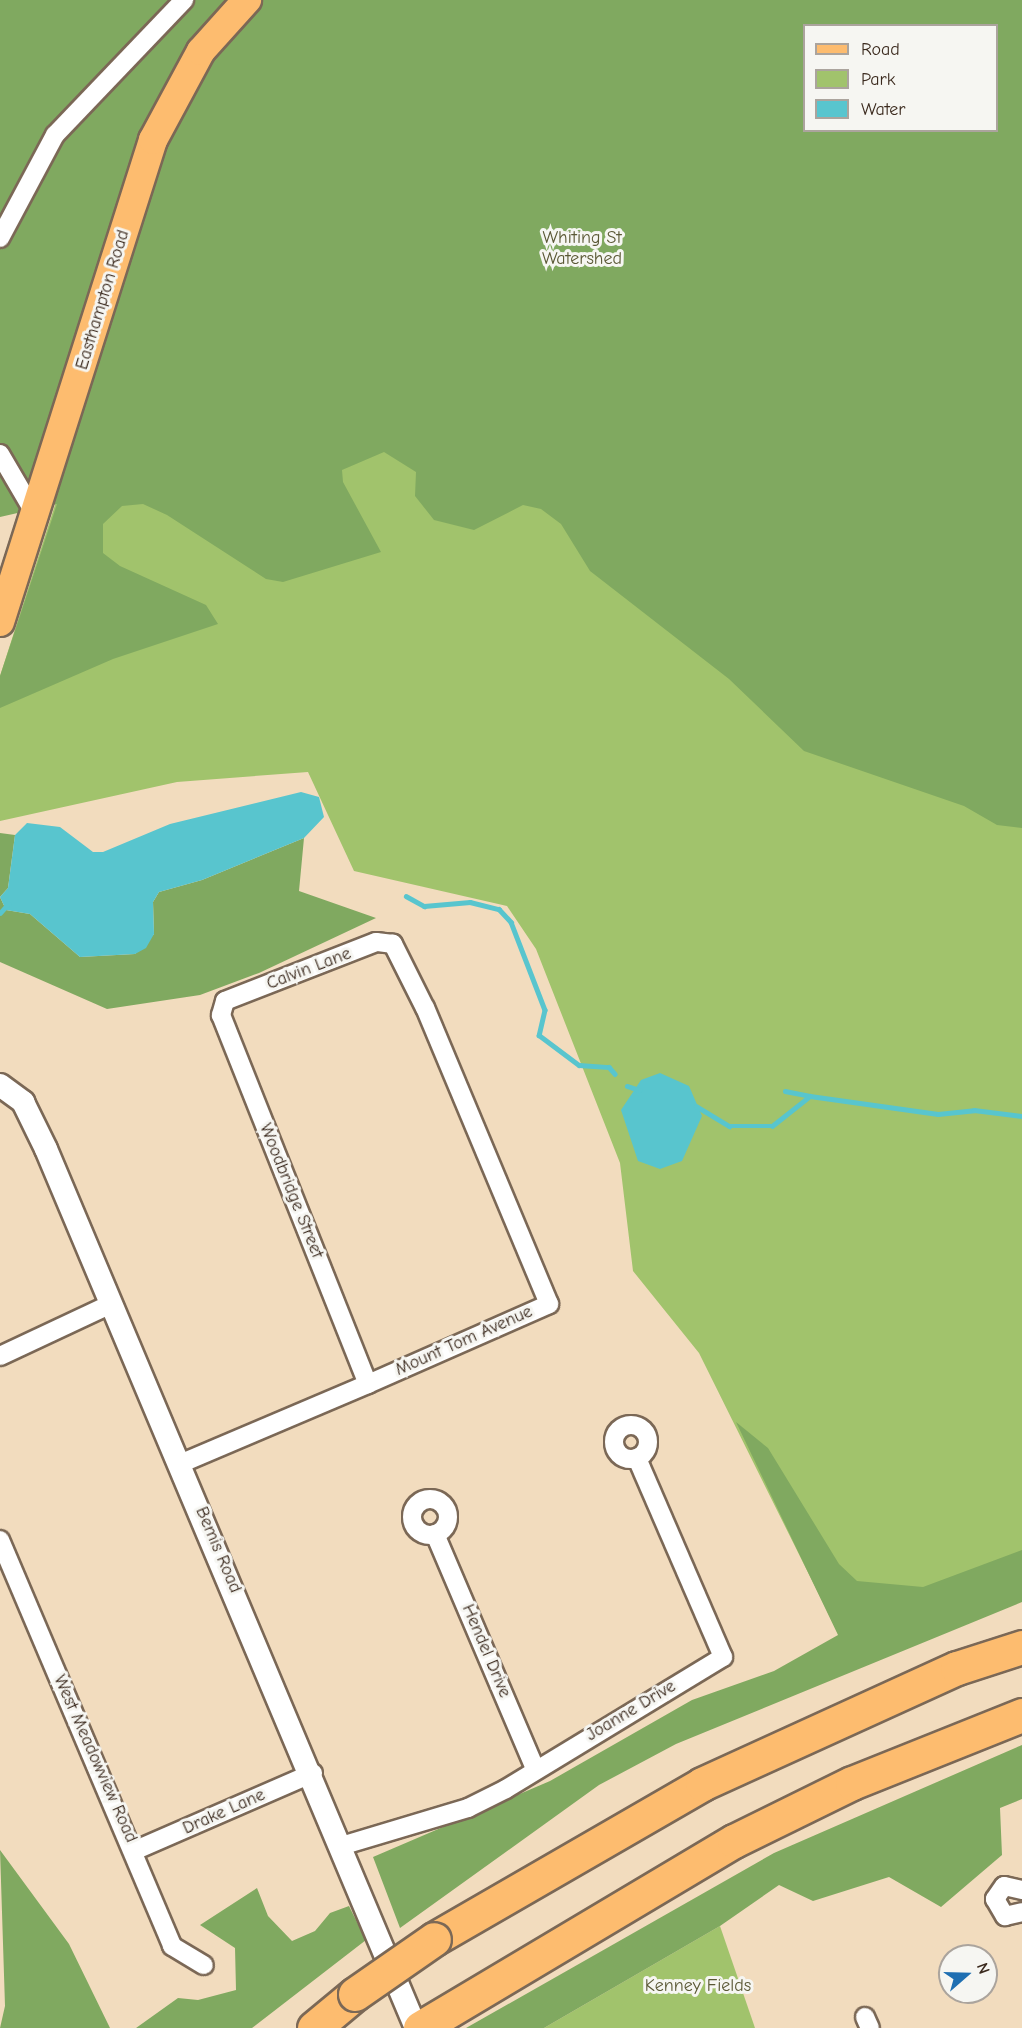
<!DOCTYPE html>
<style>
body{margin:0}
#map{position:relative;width:1022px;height:2028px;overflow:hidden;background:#f2dcbe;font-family:"Comic Neue",sans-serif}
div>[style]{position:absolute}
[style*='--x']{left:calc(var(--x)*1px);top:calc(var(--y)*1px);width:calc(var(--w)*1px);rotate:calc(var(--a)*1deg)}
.green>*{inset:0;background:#a1c36c}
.forest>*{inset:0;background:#80a960}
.water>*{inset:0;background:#58c5ce}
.stream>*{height:4.5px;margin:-2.25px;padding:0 2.25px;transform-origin:2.25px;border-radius:2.25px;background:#58c5ce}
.roads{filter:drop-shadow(2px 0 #7b6856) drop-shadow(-2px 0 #7b6856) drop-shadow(0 2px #7b6856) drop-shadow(0 -2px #7b6856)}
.minor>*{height:18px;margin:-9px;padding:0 9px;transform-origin:9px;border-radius:9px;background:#fff}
.minor>.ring{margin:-9px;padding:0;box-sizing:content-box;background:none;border:18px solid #fff;border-radius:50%}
.tertiary>*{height:22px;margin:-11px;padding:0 11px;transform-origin:11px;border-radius:11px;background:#fff}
.primary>*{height:28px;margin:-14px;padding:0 14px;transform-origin:14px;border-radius:14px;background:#fdbc6f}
.motorway>*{height:33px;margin:-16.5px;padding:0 16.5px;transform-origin:16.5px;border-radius:16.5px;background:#fdbc6f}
.bridges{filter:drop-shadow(2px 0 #7b6856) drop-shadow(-2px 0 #7b6856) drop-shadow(0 2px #7b6856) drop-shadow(0 -2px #7b6856)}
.motorway-bridge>*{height:33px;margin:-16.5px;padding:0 16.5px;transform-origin:16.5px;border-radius:16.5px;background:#fdbc6f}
span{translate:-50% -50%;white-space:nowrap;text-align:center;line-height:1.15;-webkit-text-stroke:6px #f6f6f2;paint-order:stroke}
.park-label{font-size:18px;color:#5a5835}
.street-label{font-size:18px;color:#3b2a1e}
.legend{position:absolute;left:803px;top:24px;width:195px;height:108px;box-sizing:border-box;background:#f6f6f2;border:2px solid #aba49d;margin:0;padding:8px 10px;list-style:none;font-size:18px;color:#3b2a1e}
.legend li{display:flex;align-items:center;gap:12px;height:30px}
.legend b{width:30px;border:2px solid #aba49d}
.north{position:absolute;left:938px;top:1944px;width:60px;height:60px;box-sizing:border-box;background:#f6f6f2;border:2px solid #aba49d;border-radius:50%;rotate:70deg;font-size:16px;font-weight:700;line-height:24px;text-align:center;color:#3b2a1e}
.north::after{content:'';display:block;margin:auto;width:21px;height:27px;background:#1f6fb2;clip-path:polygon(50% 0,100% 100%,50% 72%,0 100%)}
</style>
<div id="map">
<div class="green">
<div style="clip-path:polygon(evenodd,1022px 0,1022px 1571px,839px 1635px,699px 1353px,633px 1271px,620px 1163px,536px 949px,507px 906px,354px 871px,308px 772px,177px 782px,0 821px,0 676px,193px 76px,1022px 0,804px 26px,996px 26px,996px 130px,804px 130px,804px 26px)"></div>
<div style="clip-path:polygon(720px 1926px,755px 2028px,544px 2028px)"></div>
</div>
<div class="forest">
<div style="clip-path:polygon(evenodd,0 0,1022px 0,1022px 828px,997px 825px,964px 806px,804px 751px,729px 679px,590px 571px,561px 524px,541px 509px,523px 505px,474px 530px,434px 520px,415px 496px,416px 472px,384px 452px,342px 470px,343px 482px,381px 552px,283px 582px,266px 579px,167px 515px,143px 504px,122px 506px,103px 524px,103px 553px,120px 566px,206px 605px,218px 624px,113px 659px,0 708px,0 676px,57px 504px,0 517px,0 0,804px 26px,996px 26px,996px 130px,804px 130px,804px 26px)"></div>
<div style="clip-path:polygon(0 833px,15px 835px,8px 888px,0 897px)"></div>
<div style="clip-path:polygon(304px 838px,299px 891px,376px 918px,259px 973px,200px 995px,107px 1009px,0 962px,0 897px,6px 910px,30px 914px,80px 957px,135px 954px,154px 934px,153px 902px,159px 892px,202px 880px)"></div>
<div style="clip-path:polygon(736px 1422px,768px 1448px,839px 1564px,857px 1581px,923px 1587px,1022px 1550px,1022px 1602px,676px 1744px,599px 1785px,400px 1928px,373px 1857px,550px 1781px,692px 1700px,774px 1671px,838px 1635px)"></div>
<div style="clip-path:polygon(1022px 1745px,1022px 1799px,1000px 1808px,1002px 1855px,941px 1907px,889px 1877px,813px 1901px,779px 1885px,720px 1926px,544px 2028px,466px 2028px,774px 1853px)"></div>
<div style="clip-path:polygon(0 1850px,69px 1944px,110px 2028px,0 2028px,5px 2006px)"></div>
<div style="clip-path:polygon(257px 1888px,268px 1916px,292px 1941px,315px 1931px,330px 1913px,349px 1906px,366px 1940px,252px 2028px,136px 2028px,178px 1998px,198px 2000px,236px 1990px,235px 1948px,200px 1925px)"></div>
</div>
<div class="water">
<div style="clip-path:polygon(301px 792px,319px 797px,324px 817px,304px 838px,202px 880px,159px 892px,153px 902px,154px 934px,146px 948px,135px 954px,80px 957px,30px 914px,6px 910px,0 897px,8px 888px,15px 835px,27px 823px,60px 827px,93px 852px,103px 852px,170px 824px)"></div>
<div style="clip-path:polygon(660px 1073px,689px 1086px,702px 1116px,682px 1161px,660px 1169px,638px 1161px,621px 1110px,641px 1080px)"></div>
</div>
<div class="stream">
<div style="--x:406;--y:896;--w:21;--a:29"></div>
<div style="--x:424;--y:906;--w:46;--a:-5"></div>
<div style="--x:470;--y:902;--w:30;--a:14"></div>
<div style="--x:499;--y:909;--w:18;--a:47"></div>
<div style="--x:511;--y:922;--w:94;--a:68.9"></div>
<div style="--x:545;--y:1010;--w:26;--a:103"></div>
<div style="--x:539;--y:1035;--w:50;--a:36.9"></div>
<div style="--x:579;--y:1065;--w:30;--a:4"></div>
<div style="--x:609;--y:1067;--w:9;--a:49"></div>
<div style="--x:0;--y:913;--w:12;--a:-48"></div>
<div style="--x:627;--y:1086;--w:13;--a:18"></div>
<div style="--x:785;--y:1091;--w:25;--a:11"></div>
<div style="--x:696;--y:1106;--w:39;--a:31"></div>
<div style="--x:729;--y:1126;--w:43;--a:0"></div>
<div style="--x:772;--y:1126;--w:48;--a:-38.3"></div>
<div style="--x:810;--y:1096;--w:129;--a:8"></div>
<div style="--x:938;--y:1114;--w:36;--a:-6"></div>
<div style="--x:974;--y:1110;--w:48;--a:7.1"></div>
</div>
<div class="roads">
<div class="minor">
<div style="--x:0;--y:238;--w:117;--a:-61.9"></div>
<div style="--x:55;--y:135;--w:187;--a:-46.3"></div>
<div style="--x:0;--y:454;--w:69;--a:59.7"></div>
<div style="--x:0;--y:1356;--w:123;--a:-25.1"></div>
<div class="ring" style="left:614px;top:1425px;width:16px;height:16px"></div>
<div style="--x:182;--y:1463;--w:202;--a:-23"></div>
<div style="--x:368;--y:1384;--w:198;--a:-23.8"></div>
<div style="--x:549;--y:1304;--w:321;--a:-112.7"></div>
<div style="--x:425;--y:1008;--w:72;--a:-116.6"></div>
<div style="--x:393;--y:944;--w:17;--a:-173"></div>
<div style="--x:376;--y:942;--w:162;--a:158.7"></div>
<div style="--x:225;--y:1001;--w:15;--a:106"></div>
<div style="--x:221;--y:1015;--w:397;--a:68.3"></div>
<div class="ring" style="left:412px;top:1499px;width:18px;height:18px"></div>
<div style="--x:435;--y:1534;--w:254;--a:66.9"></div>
<div style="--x:0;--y:1540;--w:441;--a:67"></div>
<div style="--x:172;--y:1946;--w:37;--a:31"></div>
<div style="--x:341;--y:1846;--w:133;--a:-16.7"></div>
<div style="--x:468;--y:1808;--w:42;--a:-26.6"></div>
<div style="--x:506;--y:1789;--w:254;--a:-31.3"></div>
<div style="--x:723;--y:1657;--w:217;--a:-113.4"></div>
<div style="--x:136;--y:1850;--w:193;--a:-23.5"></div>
<div style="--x:1022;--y:1890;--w:18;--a:-167"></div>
<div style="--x:1004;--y:1886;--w:16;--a:125"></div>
<div style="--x:995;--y:1899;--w:20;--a:60"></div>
<div style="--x:1005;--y:1916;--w:17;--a:-13"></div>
<div style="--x:865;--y:2017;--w:12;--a:66"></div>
</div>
<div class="tertiary">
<div style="--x:0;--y:1085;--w:29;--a:36"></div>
<div style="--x:23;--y:1102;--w:52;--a:63.9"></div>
<div style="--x:46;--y:1149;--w:954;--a:67.17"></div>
</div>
<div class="primary">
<div style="--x:0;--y:622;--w:506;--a:-72.39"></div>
<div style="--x:153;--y:140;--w:101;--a:-61.7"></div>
<div style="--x:201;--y:51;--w:69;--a:-48"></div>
</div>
<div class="motorway">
<div style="--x:434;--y:1939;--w:310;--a:-30"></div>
<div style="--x:702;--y:1784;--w:280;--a:-24.5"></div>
<div style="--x:957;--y:1668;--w:68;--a:-17.9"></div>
<div style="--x:314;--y:2028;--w:53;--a:-39.7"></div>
<div style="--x:420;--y:2028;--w:365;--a:-30.8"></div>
<div style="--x:734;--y:1841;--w:131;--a:-26.2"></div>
<div style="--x:852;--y:1783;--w:183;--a:-21.8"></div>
</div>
</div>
<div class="bridges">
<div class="motorway-bridge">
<div style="--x:355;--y:1994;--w:96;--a:-34.8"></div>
</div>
</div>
<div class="park-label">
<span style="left:582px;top:249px">Whiting St<br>Watershed</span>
<span style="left:698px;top:1986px">Kenney Fields</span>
</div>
<div class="street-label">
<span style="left:103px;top:300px;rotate:-73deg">Easthampton Road</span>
<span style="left:309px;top:969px;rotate:-21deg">Calvin Lane</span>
<span style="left:291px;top:1191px;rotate:68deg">Woodbridge Street</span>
<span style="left:464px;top:1341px;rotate:-24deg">Mount Tom Avenue</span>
<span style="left:218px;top:1550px;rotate:67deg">Bemis Road</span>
<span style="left:486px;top:1651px;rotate:67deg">Hendel Drive</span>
<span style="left:631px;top:1711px;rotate:-31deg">Joanne Drive</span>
<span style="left:95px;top:1759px;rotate:66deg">West Meadowview Road</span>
<span style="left:224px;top:1812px;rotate:-24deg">Drake Lane</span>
</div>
<ul class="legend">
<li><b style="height:8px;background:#fdbc6f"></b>Road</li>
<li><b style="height:16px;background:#a1c36c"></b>Park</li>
<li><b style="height:16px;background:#58c5ce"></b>Water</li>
</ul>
<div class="north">N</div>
</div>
